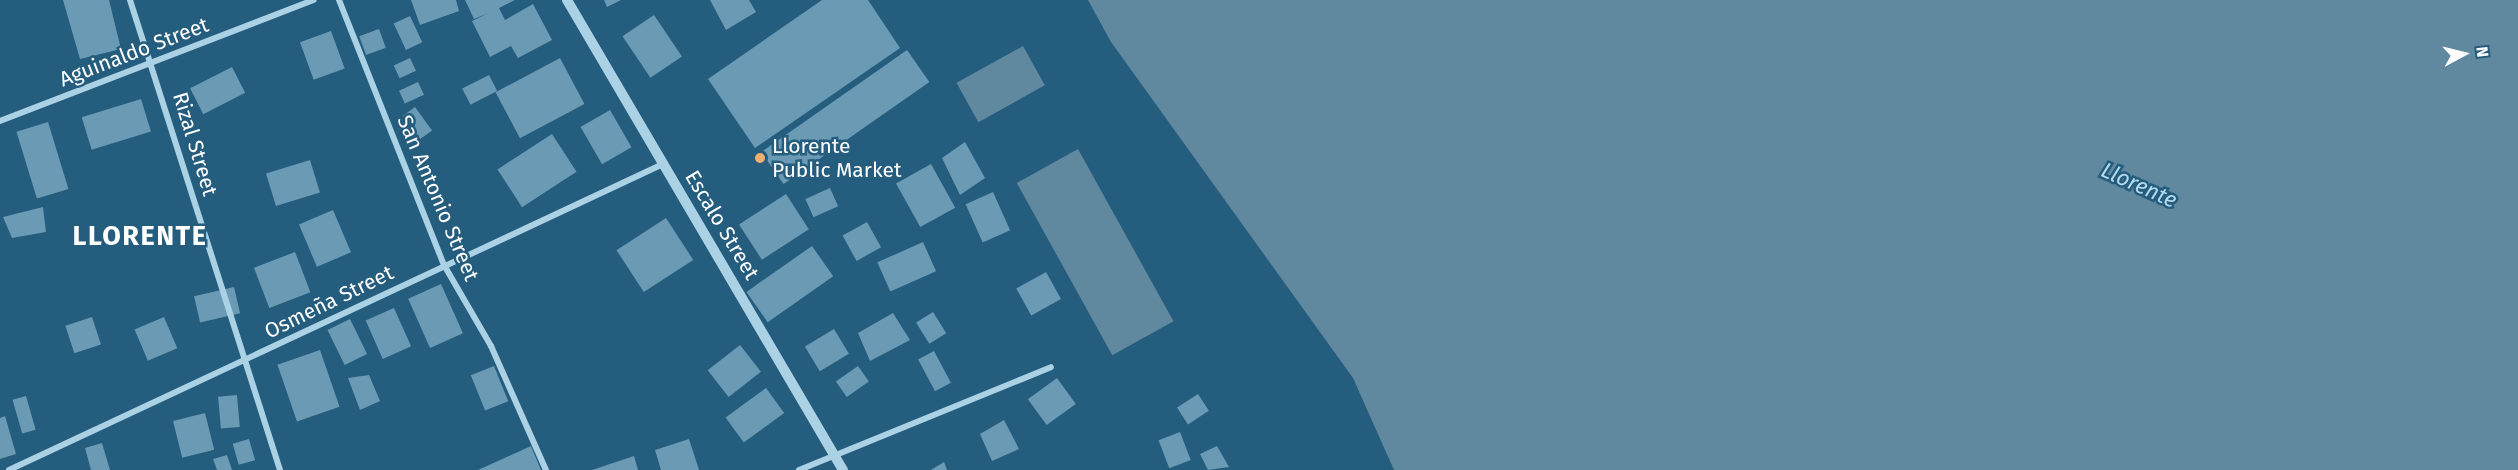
<!DOCTYPE html>
<meta charset="utf-8">
<style>
body{margin:0}
#map{position:relative;width:2518px;height:470px;overflow:hidden;background:#255d7e;font-family:"Fira Sans",sans-serif}
div>[style]{position:absolute}
[style*='--x']{left:calc(var(--x)*1px);top:calc(var(--y)*1px);width:calc(var(--w)*1px);rotate:calc(var(--a)*1deg)}
.water>*{inset:0;background:#60889e;transform-origin:0 0}
.building>*{inset:0;background:#6a9ab4;transform-origin:0 0}
.minor>*{height:6px;margin:-3px;padding:0 3px;transform-origin:3px;border-radius:3px;background:#abd1e5}
.tertiary>*{height:10px;margin:-5px;padding:0 5px;transform-origin:5px;border-radius:5px;background:#abd1e5}
.dots>*{width:16px;height:16px;translate:-50% -50%;box-sizing:border-box;border:3px solid #255d7e;border-radius:50%}
span{translate:-50% -50%;white-space:nowrap;text-align:center;line-height:1.15;-webkit-text-stroke:5px #255d7e;paint-order:stroke}
.street-label{font-size:21px;color:#fff}
.poi-label{font-size:21px;color:#fff}
.left{translate:0 -50%;text-align:left}
.water-label{font-size:22px;color:#b6daed;font-style:italic}
.district-label{font-size:27px;color:#fff;font-weight:700;letter-spacing:1.5px}
.north{position:absolute;left:2434px;top:24px;width:60px;height:60px;-webkit-text-stroke:4px #255d7e;paint-order:stroke;rotate:83deg;font-size:16px;font-weight:700;line-height:24px;text-align:center;color:#fff}
.north::after{content:'';display:block;margin:auto;width:21px;height:27px;background:#fff;clip-path:polygon(50% 0,100% 100%,50% 72%,0 100%)}
</style>
<div id="map">
<div class="water">
<div style="clip-path:polygon(1088px 0,2518px 0,2518px 470px,1394px 470px,1353px 378px,1111px 42px)"></div>
<div style="left:1023px;top:46px;width:45px;height:76px;rotate:61deg"></div>
<div style="left:1078px;top:149px;width:197px;height:70px;rotate:61deg"></div>
</div>
<div class="building">
<div style="clip-path:polygon(63px 0,109px 0,121px 49px,80px 59px)"></div>
<div style="clip-path:polygon(411px 0,456px 0,459px 11px,420px 25px)"></div>
<div style="clip-path:polygon(465px 0,515px 0,499px 8px,505px 20px,533px 4px,552px 40px,518px 58px,511px 46px,490px 57px,472px 21px,489px 13px,474px 19px)"></div>
<div style="clip-path:polygon(604px 0,621px 0,607px 7px)"></div>
<div style="clip-path:polygon(710px 0,749px 0,756px 12px,726px 30px)"></div>
<div style="clip-path:polygon(822px 0,868px 0,900px 48px,755px 148px,708px 79px)"></div>
<div style="left:654px;top:15px;width:50px;height:38px;rotate:56deg"></div>
<div style="left:410px;top:16px;width:29px;height:18px;rotate:65deg"></div>
<div style="left:379px;top:29px;width:20px;height:21px;rotate:70deg"></div>
<div style="left:331px;top:31px;width:40px;height:33px;rotate:70deg"></div>
<div style="left:907px;top:50px;width:39px;height:178px;rotate:55deg"></div>
<div style="left:410px;top:58px;width:14px;height:18px;rotate:65deg"></div>
<div style="left:560px;top:58px;width:52px;height:73px;rotate:62deg"></div>
<div style="left:232px;top:67px;width:29px;height:47px;rotate:63deg"></div>
<div style="left:489px;top:75px;width:18px;height:30px;rotate:63deg"></div>
<div style="left:418px;top:82px;width:14px;height:21px;rotate:65deg"></div>
<div style="left:141px;top:99px;width:34px;height:62px;rotate:73deg"></div>
<div style="left:415px;top:107px;width:29px;height:15px;rotate:54deg"></div>
<div style="left:610px;top:110px;width:43px;height:34px;rotate:60deg"></div>
<div style="left:48px;top:122px;width:70px;height:33px;rotate:73deg"></div>
<div style="left:552px;top:134px;width:45px;height:65px;rotate:57deg"></div>
<div style="clip-path:polygon(965px 142px,985px 178px,960px 195px,942px 158px)"></div>
<div style="left:310px;top:160px;width:34px;height:46px;rotate:73deg"></div>
<div style="left:931px;top:164px;width:50px;height:40px;rotate:61deg"></div>
<div style="left:830px;top:188px;width:20px;height:27px;rotate:66deg"></div>
<div style="left:993px;top:192px;width:42px;height:30px;rotate:66deg"></div>
<div style="left:786px;top:194px;width:42px;height:56px;rotate:57deg"></div>
<div style="clip-path:polygon(43px 207px,46px 232px,12px 238px,3px 217px)"></div>
<div style="left:333px;top:210px;width:46px;height:37px;rotate:67deg"></div>
<div style="left:666px;top:218px;width:50px;height:59px;rotate:57deg"></div>
<div style="left:867px;top:222px;width:29px;height:28px;rotate:61deg"></div>
<div style="left:923px;top:242px;width:32px;height:50px;rotate:66deg"></div>
<div style="left:812px;top:246px;width:37px;height:80px;rotate:55deg"></div>
<div style="left:295px;top:252px;width:43px;height:44px;rotate:69deg"></div>
<div style="left:1046px;top:272px;width:31px;height:34px;rotate:61deg"></div>
<div style="left:441px;top:284px;width:54px;height:36px;rotate:66deg"></div>
<div style="left:234px;top:287px;width:27px;height:41px;rotate:77deg"></div>
<div style="left:394px;top:308px;width:42px;height:31px;rotate:66deg"></div>
<div style="left:933px;top:312px;width:25px;height:20px;rotate:58deg"></div>
<div style="clip-path:polygon(893px 313px,910px 340px,870px 361px,858px 333px)"></div>
<div style="left:92px;top:317px;width:29px;height:28px;rotate:72deg"></div>
<div style="left:164px;top:317px;width:34px;height:32px;rotate:67deg"></div>
<div style="left:350px;top:319px;width:39px;height:25px;rotate:64deg"></div>
<div style="left:834px;top:329px;width:29px;height:34px;rotate:59deg"></div>
<div style="left:740px;top:345px;width:34px;height:41px;rotate:52deg"></div>
<div style="left:320px;top:350px;width:60px;height:45px;rotate:71deg"></div>
<div style="left:934px;top:351px;width:36px;height:18px;rotate:62deg"></div>
<div style="left:494px;top:366px;width:38px;height:25px;rotate:68deg"></div>
<div style="left:858px;top:366px;width:19px;height:27px;rotate:55deg"></div>
<div style="clip-path:polygon(369px 375px,380px 401px,360px 410px,348px 378px)"></div>
<div style="left:1057px;top:378px;width:32px;height:36px;rotate:54deg"></div>
<div style="left:766px;top:388px;width:31px;height:50px;rotate:54deg"></div>
<div style="left:1198px;top:394px;width:20px;height:25px;rotate:57deg"></div>
<div style="left:237px;top:395px;width:32px;height:19px;rotate:85deg"></div>
<div style="left:26px;top:396px;width:35px;height:14px;rotate:74deg"></div>
<div style="left:205px;top:413px;width:38px;height:33px;rotate:76deg"></div>
<div style="clip-path:polygon(5px 416px,16px 454px,0 459px,0 418px)"></div>
<div style="clip-path:polygon(1004px 420px,1019px 449px,992px 461px,980px 434px)"></div>
<div style="left:1180px;top:432px;width:30px;height:23px;rotate:69deg"></div>
<div style="left:249px;top:439px;width:22px;height:17px;rotate:74deg"></div>
<div style="clip-path:polygon(689px 439px,699px 470px,661px 470px,655px 450px)"></div>
<div style="clip-path:polygon(102px 443px,110px 470px,91px 470px,85px 448px)"></div>
<div style="clip-path:polygon(531px 446px,541px 470px,478px 470px)"></div>
<div style="clip-path:polygon(1217px 446px,1229px 467px,1208px 470px,1200px 454px)"></div>
<div style="clip-path:polygon(227px 455px,232px 470px,217px 470px,213px 459px)"></div>
<div style="clip-path:polygon(634px 456px,638px 470px,592px 470px)"></div>
<div style="clip-path:polygon(944px 462px,947px 470px,931px 470px)"></div>
</div>
<div class="minor">
<div style="--x:130;--y:0;--w:493;--a:72.3"></div>
<div style="--x:339;--y:0;--w:285;--a:68.4"></div>
<div style="--x:444;--y:265;--w:94;--a:59.9"></div>
<div style="--x:491;--y:346;--w:136;--a:66.1"></div>
<div style="--x:0;--y:121;--w:336;--a:-21.1"></div>
<div style="--x:9;--y:470;--w:722;--a:-25.07"></div>
<div style="--x:799;--y:470;--w:272;--a:-22.2"></div>
</div>
<div class="tertiary">
<div style="--x:567;--y:0;--w:545;--a:59.58"></div>
</div>
<div class="dots">
<div style="left:760px;top:158px;background:#efb16f"></div>
</div>
<div class="street-label">
<span style="left:134px;top:52px;rotate:-21deg">Aguinaldo Street</span>
<span style="left:195px;top:144px;rotate:73deg">Rizal Street</span>
<span style="left:438px;top:198px;rotate:67deg">San Antonio Street</span>
<span style="left:722px;top:225px;rotate:59deg">Escalo Street</span>
<span style="left:329px;top:302px;rotate:-26deg">Osmeña Street</span>
</div>
<div class="poi-label">
<span class="left" style="left:772px;top:158px">Llorente<br>Public Market</span>
</div>
<div class="water-label">
<span style="left:2139px;top:185px;rotate:24deg">Llorente</span>
</div>
<div class="district-label">
<span style="left:140px;top:237px">LLORENTE</span>
</div>
<div class="north">N</div>
</div>
